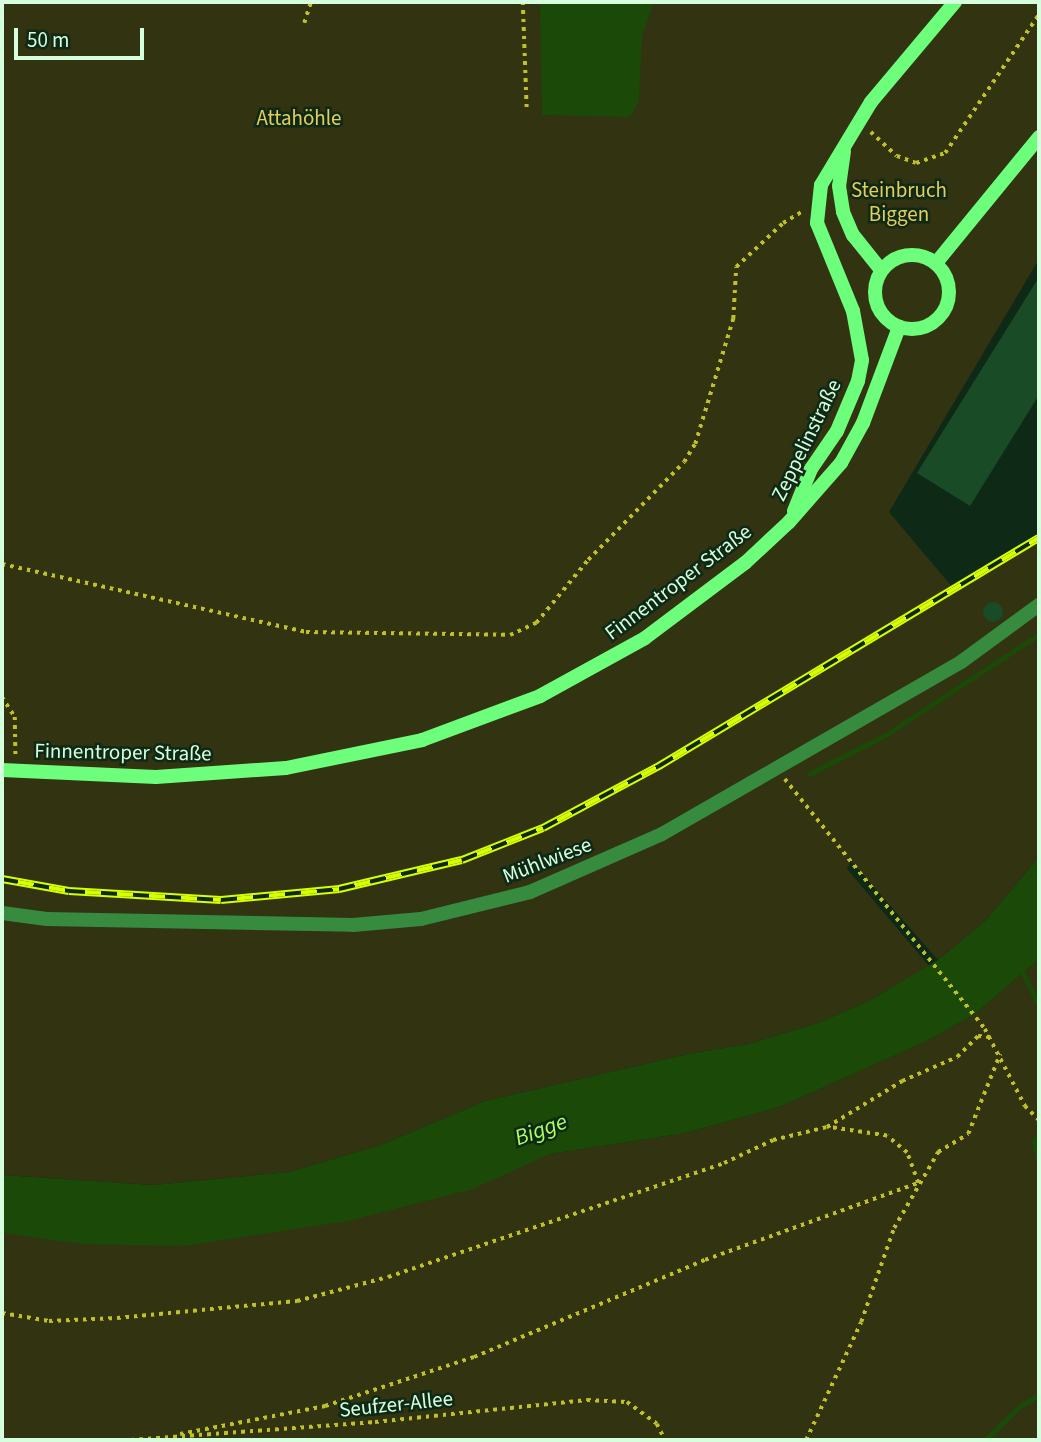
<!DOCTYPE html>
<meta charset="utf-8">
<style>
body{margin:0}
#map{position:relative;width:1041px;height:1442px;overflow:hidden;background:#0e2915;font-family:"Source Sans 3",sans-serif}
div>[style]{position:absolute}
[style*='--x']{left:calc(var(--x)*1px);top:calc(var(--y)*1px);width:calc(var(--w)*1px);rotate:calc(var(--a)*1deg)}
.green>*{inset:0;background:#323311}
.water>*{inset:0;background:#1b4907}
.stream>*{height:5px;margin:-2.5px;padding:0 2.5px;transform-origin:2.5px;border-radius:2.5px;background:#1b4907}
.building>*{inset:0;background:#194b27}
.round{border-radius:50%}
.path>*{height:3.5px;margin-top:-1.75px;transform-origin:0;background:repeating-linear-gradient(90deg,#c0c128 0 3.5px,transparent 0 8.5px)}
.minor>*{height:14px;margin:-7px;padding:0 7px;transform-origin:7px;border-radius:7px;background:#378b3f}
.secondary>*{height:14px;margin:-7px;padding:0 7px;transform-origin:7px;border-radius:7px;background:#6dff7b}
.secondary>.ring{margin:-7px;padding:0;box-sizing:content-box;background:none;border:14px solid #6dff7b;border-radius:50%}
.rail>*{height:8px;margin-top:-4px;transform-origin:0;background:repeating-linear-gradient(90deg,#0e2915 0 16px,#d5ff02 0 32px);box-sizing:border-box;border-block:2px solid #d5ff02}
span{translate:-50% -50%;white-space:nowrap;text-align:center;line-height:1.15;-webkit-text-stroke:5px #0e2915;paint-order:stroke}
.park-label{font-size:21px;color:#e7cd5a}
.street-label{font-size:21px;color:#d6ffde}
.water-label{font-size:23px;color:#adff64;font-style:italic}
.frame{position:absolute;inset:0;border:4px solid #d6ffde;pointer-events:none}
.scale{position:absolute;left:14px;top:28px;width:130px;height:32px;box-sizing:border-box;border:4px solid #d6ffde;border-top:0;padding-left:9px;font-size:21px;line-height:24px;white-space:nowrap;color:#d6ffde;-webkit-text-stroke:5px #0e2915;paint-order:stroke}
</style>
<div id="map">
<div class="green">
<div style="clip-path:polygon(2px 2px,1039px 2px,1039px 259px,889px 512px,953px 588px,1039px 537px,1039px 857px,985px 921px,938px 960px,851px 861px,847px 869px,929px 966px,869px 1001px,818px 1023px,748px 1044px,688px 1054px,485px 1101px,381px 1145px,289px 1172px,153px 1185px,2px 1175px)"></div>
<div style="clip-path:polygon(1039px 959px,1039px 1440px,2px 1440px,2px 1233px,183px 1246px,550px 1154px,685px 1133px,779px 1107px,925px 1042px,975px 1014px)"></div>
</div>
<div class="water">
<div style="clip-path:polygon(540px 2px,654px 2px,642px 36px,639px 101px,630px 117px,542px 115px)"></div>
<div style="clip-path:polygon(1039px 857px,1039px 959px,975px 1014px,925px 1042px,779px 1107px,685px 1133px,550px 1154px,473px 1189px,348px 1221px,183px 1246px,81px 1244px,2px 1233px,2px 1175px,153px 1185px,289px 1172px,381px 1145px,485px 1101px,688px 1054px,748px 1044px,818px 1023px,869px 1001px,938px 960px,985px 921px)"></div>
</div>
<div class="stream">
<div style="--x:809;--y:774;--w:88;--a:-27.1"></div>
<div style="--x:887;--y:734;--w:182;--a:-33.3"></div>
<div style="--x:1021;--y:969;--w:41;--a:64.1"></div>
<div style="--x:1039;--y:1134;--w:9;--a:126"></div>
<div style="--x:1034;--y:1141;--w:22;--a:77"></div>
<div style="--x:985;--y:1440;--w:49;--a:-44.2"></div>
<div style="--x:1020;--y:1406;--w:22;--a:-30"></div>
</div>
<div class="building">
<div style="clip-path:polygon(1039px 277px,1039px 395px,970px 506px,917px 473px)"></div>
<div class="round" style="left:983px;top:602px;width:20px;height:20px"></div>
</div>
<div class="path">
<div style="--x:523;--y:2;--w:108;--a:87.9"></div>
<div style="--x:304;--y:23;--w:22;--a:-72"></div>
<div style="--x:871;--y:132;--w:35;--a:43"></div>
<div style="--x:897;--y:156;--w:20;--a:20"></div>
<div style="--x:916;--y:163;--w:31;--a:-19"></div>
<div style="--x:945;--y:153;--w:168;--a:-55.9"></div>
<div style="--x:2;--y:564;--w:312;--a:12.6"></div>
<div style="--x:306;--y:632;--w:204;--a:0.8"></div>
<div style="--x:510;--y:635;--w:29;--a:-25"></div>
<div style="--x:536;--y:623;--w:82;--a:-50.5"></div>
<div style="--x:588;--y:560;--w:137;--a:-45.6"></div>
<div style="--x:684;--y:462;--w:21;--a:-59"></div>
<div style="--x:695;--y:444;--w:131;--a:-73.1"></div>
<div style="--x:733;--y:319;--w:52;--a:-86.7"></div>
<div style="--x:736;--y:267;--w:64;--a:-43.1"></div>
<div style="--x:783;--y:223;--w:23;--a:-31"></div>
<div style="--x:2;--y:697;--w:24;--a:57"></div>
<div style="--x:15;--y:717;--w:39;--a:89"></div>
<div style="--x:785;--y:779;--w:320;--a:51.3"></div>
<div style="--x:985;--y:1029;--w:87;--a:62.5"></div>
<div style="--x:1025;--y:1106;--w:20;--a:45"></div>
<div style="--x:2;--y:1313;--w:48;--a:9.7"></div>
<div style="--x:49;--y:1321;--w:68;--a:-2.5"></div>
<div style="--x:117;--y:1318;--w:181;--a:-5.4"></div>
<div style="--x:297;--y:1301;--w:94;--a:-14.8"></div>
<div style="--x:388;--y:1277;--w:355;--a:-18.7"></div>
<div style="--x:724;--y:1163;--w:54;--a:-25.1"></div>
<div style="--x:773;--y:1140;--w:56;--a:-13.5"></div>
<div style="--x:827;--y:1127;--w:88;--a:-31.5"></div>
<div style="--x:902;--y:1081;--w:60;--a:-23.6"></div>
<div style="--x:957;--y:1057;--w:30;--a:-45"></div>
<div style="--x:978;--y:1036;--w:12;--a:5"></div>
<div style="--x:180;--y:1434;--w:148;--a:-10.9"></div>
<div style="--x:325;--y:1406;--w:157;--a:-18.2"></div>
<div style="--x:474;--y:1357;--w:251;--a:-22.8"></div>
<div style="--x:705;--y:1260;--w:226;--a:-19.9"></div>
<div style="--x:918;--y:1183;--w:32;--a:-110"></div>
<div style="--x:907;--y:1153;--w:26;--a:-140"></div>
<div style="--x:887;--y:1136;--w:61;--a:-171.5"></div>
<div style="--x:131;--y:1440;--w:245;--a:-4.2"></div>
<div style="--x:375;--y:1422;--w:213;--a:-5.9"></div>
<div style="--x:587;--y:1400;--w:40;--a:2.9"></div>
<div style="--x:627;--y:1402;--w:37;--a:36"></div>
<div style="--x:657;--y:1424;--w:18;--a:63"></div>
<div style="--x:806;--y:1440;--w:130;--a:-65"></div>
<div style="--x:861;--y:1322;--w:100;--a:-70.7"></div>
<div style="--x:894;--y:1228;--w:88;--a:-59.9"></div>
<div style="--x:938;--y:1152;--w:35;--a:-31"></div>
<div style="--x:968;--y:1134;--w:86;--a:-68.2"></div>
</div>
<div class="minor">
<div style="--x:2;--y:913;--w:45;--a:7.6"></div>
<div style="--x:47;--y:919;--w:306;--a:1.1"></div>
<div style="--x:353;--y:925;--w:68;--a:-5"></div>
<div style="--x:421;--y:919;--w:112;--a:-13.9"></div>
<div style="--x:530;--y:892;--w:144;--a:-23.7"></div>
<div style="--x:662;--y:834;--w:345;--a:-29.9"></div>
<div style="--x:961;--y:662;--w:97;--a:-36.2"></div>
</div>
<div class="secondary">
<div style="--x:844;--y:151;--w:35;--a:98"></div>
<div style="--x:839;--y:186;--w:26;--a:81"></div>
<div style="--x:843;--y:212;--w:25;--a:67"></div>
<div style="--x:853;--y:235;--w:45;--a:51.3"></div>
<div class="ring" style="left:875px;top:255px;width:60px;height:60px"></div>
<div style="--x:936;--y:263;--w:163;--a:-50.7"></div>
<div style="--x:794;--y:511;--w:45;--a:-68"></div>
<div style="--x:811;--y:469;--w:46;--a:-55.6"></div>
<div style="--x:837;--y:431;--w:54;--a:-67.2"></div>
<div style="--x:858;--y:381;--w:21;--a:-79"></div>
<div style="--x:862;--y:360;--w:50;--a:-100.4"></div>
<div style="--x:853;--y:311;--w:95;--a:-112.2"></div>
<div style="--x:817;--y:223;--w:38;--a:-84"></div>
<div style="--x:821;--y:185;--w:97;--a:-58.9"></div>
<div style="--x:871;--y:102;--w:131;--a:-50"></div>
<div style="--x:2;--y:770;--w:154;--a:2.6"></div>
<div style="--x:156;--y:777;--w:130;--a:-4"></div>
<div style="--x:286;--y:768;--w:139;--a:-11.6"></div>
<div style="--x:422;--y:740;--w:126;--a:-20.4"></div>
<div style="--x:540;--y:696;--w:120;--a:-28.9"></div>
<div style="--x:645;--y:638;--w:125;--a:-36.9"></div>
<div style="--x:745;--y:563;--w:60;--a:-43"></div>
<div style="--x:789;--y:522;--w:79;--a:-48.6"></div>
<div style="--x:841;--y:463;--w:46;--a:-61.2"></div>
<div style="--x:863;--y:423;--w:103;--a:-69.4"></div>
</div>
<div class="rail">
<div style="--x:2;--y:879;--w:68;--a:10.2"></div>
<div style="--x:69;--y:891;--w:152;--a:3.4"></div>
<div style="--x:221;--y:900;--w:119;--a:-5.3"></div>
<div style="--x:339;--y:889;--w:126;--a:-13.3"></div>
<div style="--x:462;--y:860;--w:87;--a:-21.6"></div>
<div style="--x:543;--y:828;--w:132;--a:-28.1"></div>
<div style="--x:659;--y:766;--w:443;--a:-31"></div>
</div>
<div class="park-label">
<span style="left:299px;top:118px">Attahöhle</span>
<span style="left:899px;top:202px">Steinbruch<br>Biggen</span>
</div>
<div class="street-label">
<span style="left:806px;top:440px;rotate:-64deg">Zeppelinstraße</span>
<span style="left:678px;top:582px;rotate:-37deg">Finnentroper Straße</span>
<span style="left:123px;top:752px;rotate:1deg">Finnentroper Straße</span>
<span style="left:547px;top:860px;rotate:-21deg">Mühlwiese</span>
<span style="left:396px;top:1404px;rotate:-6deg">Seufzer-Allee</span>
</div>
<div class="water-label">
<span style="left:541px;top:1130px;rotate:-20deg">Bigge</span>
</div>
<div class="frame"></div>
<div class="scale">50 m</div>
</div>
